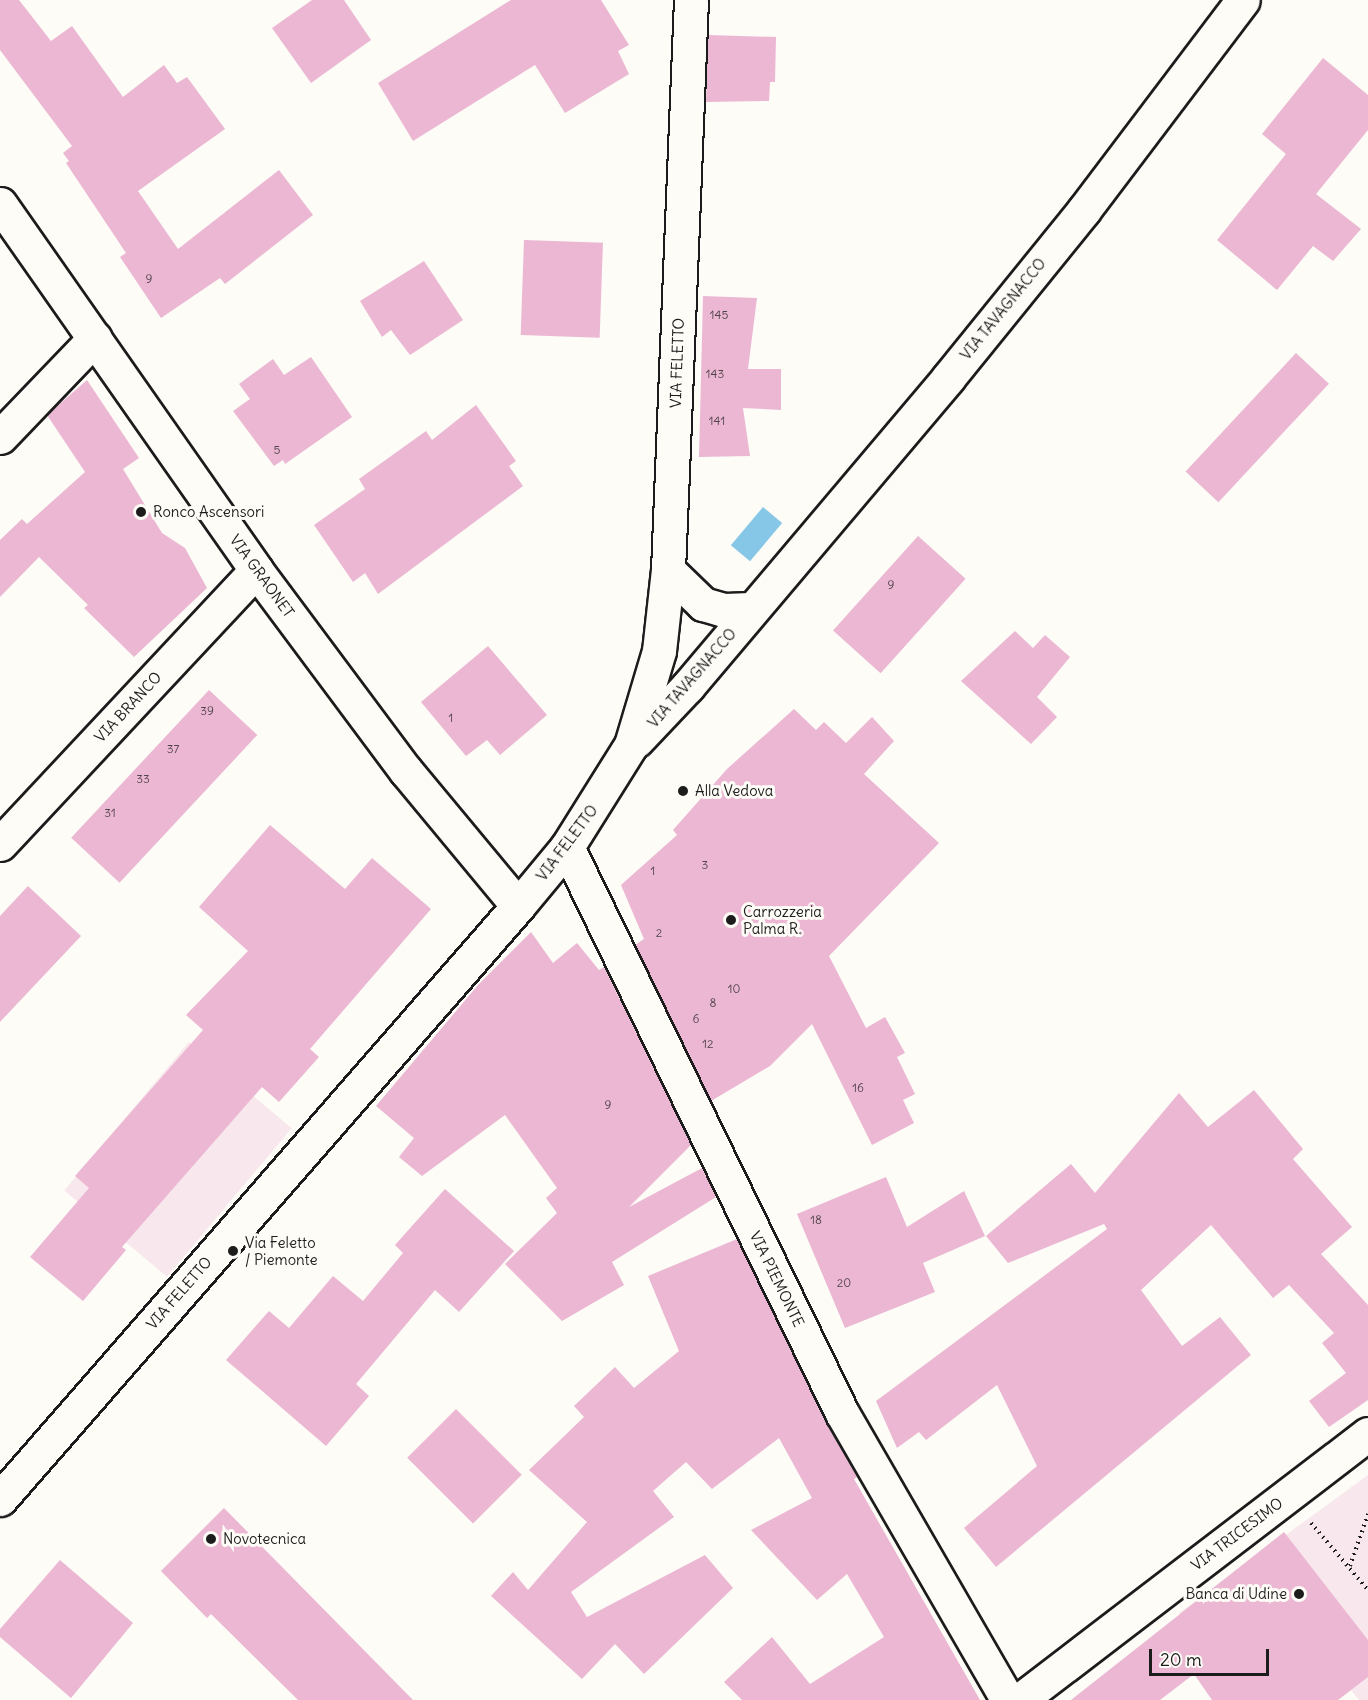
<!DOCTYPE html>
<style>
body{margin:0}
#map{position:relative;width:1368px;height:1700px;overflow:hidden;background:#fdfcf7;font-family:Delius,sans-serif}
div>[style]{position:absolute}
[style*='--x']{left:calc(var(--x)*1px);top:calc(var(--y)*1px);width:calc(var(--w)*1px);rotate:calc(var(--a)*1deg)}
.built>*{inset:0;background:#f8e7ec;transform-origin:0 0}
.water>*{inset:0;background:#86c7e7;transform-origin:0 0}
.building>*{inset:0;background:#ebb7d3;transform-origin:0 0}
.path>*{height:4px;margin-top:-2px;transform-origin:0;background:repeating-linear-gradient(90deg,#1c1c1c 0 1.5px,transparent 0 6px)}
.roads{filter:drop-shadow(2px 0 #1c1c1c) drop-shadow(-2px 0 #1c1c1c) drop-shadow(0 2px #1c1c1c) drop-shadow(0 -2px #1c1c1c)}
.minor>*{height:33px;margin:-16.5px;padding:0 16.5px;transform-origin:16.5px;border-radius:16.5px;background:#fdfcf7}
.major>*{height:33px;margin:-16.5px;padding:0 16.5px;transform-origin:16.5px;border-radius:16.5px;background:#fdfcf7}
.dots>*{width:16px;height:16px;translate:-50% -50%;box-sizing:border-box;border:3px solid #fdfcf7;border-radius:50%}
span{translate:-50% -50%;white-space:nowrap;text-align:center;line-height:1.15;-webkit-text-stroke:6px #fdfcf7;paint-order:stroke}
.number-label{font-size:12px;color:#50434a}
.number-label span{-webkit-text-stroke-width:0}
.street-label{font-size:15px;color:#1c1c1c}
.poi-label{font-size:15px;color:#1c1c1c}
.left{translate:0 -50%;text-align:left}
.right{translate:-100% -50%;text-align:right}
.scale{position:absolute;left:1149px;top:1649px;width:120px;height:27px;box-sizing:border-box;border:3px solid #1c1c1c;border-top:0;padding-left:8px;font-size:18px;line-height:21px;white-space:nowrap;color:#1c1c1c;-webkit-text-stroke:4px #fdfcf7;paint-order:stroke}
</style>
<div id="map">
<div class="built">
<div style="left:189px;top:1042px;width:134px;height:194px;rotate:40deg"></div>
<div style="clip-path:polygon(1368px 1475px,1368px 1700px,1359px 1700px,1351px 1690px,1338px 1700px,1255px 1700px,1225px 1674px,1179px 1613px)"></div>
</div>
<div class="water">
<div style="left:763px;top:507px;width:25px;height:50px;rotate:40deg"></div>
</div>
<div class="building">
<div style="clip-path:polygon(0 0,19px 0,51px 41px,72px 26px,123px 97px,164px 65px,177px 83px,187px 77px,225px 129px,138px 191px,178px 249px,279px 170px,313px 215px,225px 284px,220px 278px,161px 318px,120px 257px,126px 253px,66px 163px,69px 161px,63px 153px,72px 146px,0 50px)"></div>
<div style="clip-path:polygon(312px 0,344px 0,371px 40px,311px 83px,272px 28px)"></div>
<div style="clip-path:polygon(511px 0,601px 0,629px 45px,618px 51px,629px 74px,565px 113px,535px 65px,413px 141px,378px 83px)"></div>
<div style="clip-path:polygon(708px 35px,776px 37px,775px 82px,770px 82px,769px 101px,706px 102px)"></div>
<div style="clip-path:polygon(1323px 58px,1368px 95px,1368px 130px,1316px 194px,1361px 229px,1333px 261px,1313px 246px,1277px 290px,1217px 240px,1286px 154px,1262px 134px)"></div>
<div style="left:524px;top:240px;width:79px;height:95px;rotate:2deg"></div>
<div style="clip-path:polygon(424px 261px,463px 320px,410px 355px,391px 330px,382px 337px,360px 301px)"></div>
<div style="clip-path:polygon(703px 296px,757px 298px,748px 369px,781px 369px,781px 410px,743px 408px,750px 456px,699px 457px)"></div>
<div style="left:1296px;top:353px;width:45px;height:162px;rotate:43deg"></div>
<div style="clip-path:polygon(311px 357px,352px 417px,285px 464px,283px 460px,274px 466px,233px 411px,250px 399px,239px 384px,273px 359px,284px 375px)"></div>
<div style="clip-path:polygon(87px 380px,139px 458px,123px 469px,162px 533px,185px 548px,207px 588px,134px 657px,84px 608px,88px 605px,39px 557px,0 597px,0 540px,22px 519px,27px 524px,85px 472px,47px 415px)"></div>
<div style="clip-path:polygon(476px 405px,516px 461px,509px 466px,523px 486px,378px 594px,365px 573px,353px 582px,314px 525px,365px 489px,359px 479px,426px 431px,432px 440px)"></div>
<div style="left:918px;top:536px;width:64px;height:127px;rotate:42deg"></div>
<div style="clip-path:polygon(1015px 631px,1033px 648px,1045px 635px,1070px 657px,1037px 697px,1057px 717px,1031px 744px,961px 681px)"></div>
<div style="clip-path:polygon(488px 646px,547px 715px,500px 755px,487px 740px,466px 756px,421px 702px)"></div>
<div style="left:209px;top:690px;width:66px;height:202px;rotate:43deg"></div>
<div style="clip-path:polygon(794px 709px,816px 730px,824px 722px,846px 743px,872px 717px,894px 741px,864px 774px,939px 843px,829px 956px,866px 1028px,885px 1017px,905px 1053px,897px 1057px,915px 1094px,903px 1100px,914px 1123px,872px 1145px,812px 1024px,770px 1066px,711px 1101px,635px 945px,644px 939px,621px 885px,677px 835px,673px 830px,727px 769px)"></div>
<div style="clip-path:polygon(270px 825px,345px 889px,372px 858px,431px 909px,310px 1049px,319px 1057px,279px 1102px,262px 1087px,122px 1247px,126px 1250px,83px 1301px,30px 1257px,89px 1188px,75px 1176px,203px 1030px,186px 1015px,248px 951px,199px 907px)"></div>
<div style="clip-path:polygon(28px 886px,81px 936px,0 1022px,0 916px)"></div>
<div style="clip-path:polygon(531px 932px,553px 963px,577px 943px,599px 970px,604px 967px,691px 1145px,629px 1207px,702px 1168px,716px 1197px,612px 1262px,624px 1285px,562px 1321px,505px 1264px,557px 1213px,546px 1198px,557px 1188px,505px 1115px,422px 1176px,399px 1157px,414px 1138px,376px 1106px,478px 985px)"></div>
<div style="clip-path:polygon(1254px 1090px,1303px 1149px,1293px 1159px,1352px 1227px,1321px 1254px,1368px 1305px,1368px 1400px,1329px 1427px,1309px 1401px,1346px 1373px,1322px 1343px,1334px 1333px,1289px 1285px,1273px 1298px,1211px 1225px,1141px 1290px,1182px 1346px,1220px 1317px,1251px 1355px,996px 1567px,964px 1528px,1037px 1466px,997px 1385px,926px 1440px,919px 1432px,897px 1448px,876px 1401px,1107px 1229px,1104px 1224px,1008px 1263px,986px 1236px,1071px 1164px,1095px 1193px,1179px 1093px,1208px 1127px)"></div>
<div style="clip-path:polygon(886px 1177px,907px 1227px,964px 1191px,985px 1236px,923px 1263px,935px 1292px,845px 1328px,797px 1214px)"></div>
<div style="clip-path:polygon(445px 1189px,514px 1251px,459px 1312px,435px 1290px,356px 1384px,369px 1396px,326px 1446px,226px 1360px,269px 1311px,289px 1328px,333px 1276px,363px 1301px,403px 1253px,395px 1245px)"></div>
<div style="clip-path:polygon(737px 1239px,825px 1421px,857px 1477px,854px 1479px,980px 1700px,742px 1700px,724px 1682px,772px 1637px,810px 1684px,884px 1637px,847px 1574px,817px 1600px,751px 1530px,812px 1498px,779px 1438px,712px 1489px,686px 1462px,653px 1491px,674px 1517px,571px 1592px,587px 1617px,705px 1555px,733px 1588px,644px 1674px,615px 1644px,582px 1679px,491px 1596px,513px 1572px,528px 1590px,587px 1522px,529px 1470px,584px 1417px,574px 1406px,615px 1367px,634px 1388px,679px 1351px,648px 1276px)"></div>
<div style="left:456px;top:1409px;width:93px;height:69px;rotate:45deg"></div>
<div style="clip-path:polygon(224px 1508px,413px 1700px,298px 1700px,211px 1614px,207px 1618px,161px 1571px)"></div>
<div style="clip-path:polygon(1284px 1532px,1368px 1640px,1368px 1677px,1338px 1700px,1212px 1700px,1194px 1674px,1160px 1700px,1071px 1700px)"></div>
<div style="clip-path:polygon(60px 1560px,133px 1623px,71px 1698px,0 1637px,0 1629px)"></div>
</div>
<div class="path">
<div style="--x:1311;--y:1523;--w:88;--a:49.6"></div>
<div style="--x:1350;--y:1566;--w:55;--a:-70.9"></div>
</div>
<div class="roads">
<div class="minor">
<div style="--x:0;--y:204;--w:447;--a:55"></div>
<div style="--x:256;--y:570;--w:251;--a:53.3"></div>
<div style="--x:406;--y:771;--w:175;--a:50.3"></div>
<div style="--x:0;--y:437;--w:137;--a:-46.2"></div>
<div style="--x:668;--y:570;--w:49;--a:44.2"></div>
<div style="--x:703;--y:604;--w:22;--a:16"></div>
<div style="--x:724;--y:610;--w:27;--a:-2"></div>
<div style="--x:637;--y:740;--w:74;--a:-46.6"></div>
<div style="--x:688;--y:686;--w:403;--a:-49.8"></div>
<div style="--x:948;--y:378;--w:216;--a:-51"></div>
<div style="--x:1084;--y:210;--w:263;--a:-52.9"></div>
<div style="--x:0;--y:844;--w:375;--a:-46.9"></div>
<div style="--x:567;--y:847;--w:629;--a:64.09"></div>
<div style="--x:842;--y:1413;--w:332;--a:60"></div>
<div style="--x:0;--y:1499;--w:787;--a:-48.86"></div>
<div style="--x:518;--y:906;--w:77;--a:-50.3"></div>
<div style="--x:567;--y:847;--w:120;--a:-57.9"></div>
<div style="--x:631;--y:745;--w:98;--a:-73.4"></div>
<div style="--x:659;--y:651;--w:81;--a:-83.7"></div>
<div style="--x:668;--y:570;--w:570;--a:-87.69"></div>
</div>
<div class="major">
<div style="--x:1020;--y:1700;--w:438;--a:-37.4"></div>
</div>
</div>
<div class="dots">
<div style="left:141px;top:512px;background:#1c1c1c"></div>
<div style="left:683px;top:791px;background:#1c1c1c"></div>
<div style="left:731px;top:920px;background:#1c1c1c"></div>
<div style="left:233px;top:1251px;background:#1c1c1c"></div>
<div style="left:211px;top:1539px;background:#1c1c1c"></div>
<div style="left:1299px;top:1594px;background:#1c1c1c"></div>
</div>
<div class="number-label">
<span style="left:149px;top:279px">9</span>
<span style="left:719px;top:315px">145</span>
<span style="left:715px;top:374px">143</span>
<span style="left:717px;top:421px">141</span>
<span style="left:277px;top:450px">5</span>
<span style="left:891px;top:585px">9</span>
<span style="left:207px;top:711px">39</span>
<span style="left:451px;top:718px">1</span>
<span style="left:173px;top:749px">37</span>
<span style="left:143px;top:779px">33</span>
<span style="left:110px;top:813px">31</span>
<span style="left:705px;top:865px">3</span>
<span style="left:653px;top:871px">1</span>
<span style="left:659px;top:933px">2</span>
<span style="left:734px;top:989px">10</span>
<span style="left:713px;top:1003px">8</span>
<span style="left:696px;top:1019px">6</span>
<span style="left:708px;top:1044px">12</span>
<span style="left:858px;top:1088px">16</span>
<span style="left:608px;top:1105px">9</span>
<span style="left:816px;top:1220px">18</span>
<span style="left:844px;top:1283px">20</span>
</div>
<div class="street-label">
<span style="left:1003px;top:309px;rotate:-51deg">VIA TAVAGNACCO</span>
<span style="left:677px;top:363px;rotate:-88deg">VIA FELETTO</span>
<span style="left:262px;top:576px;rotate:54deg">VIA GRAONET</span>
<span style="left:692px;top:678px;rotate:-49deg">VIA TAVAGNACCO</span>
<span style="left:128px;top:707px;rotate:-47deg">VIA BRANCO</span>
<span style="left:567px;top:843px;rotate:-53deg">VIA FELETTO</span>
<span style="left:777px;top:1279px;rotate:64deg">VIA PIEMONTE</span>
<span style="left:179px;top:1293px;rotate:-49deg">VIA FELETTO</span>
<span style="left:1237px;top:1534px;rotate:-37deg">VIA TRICESIMO</span>
</div>
<div class="poi-label">
<span class="left" style="left:153px;top:512px">Ronco Ascensori</span>
<span class="left" style="left:695px;top:791px">Alla Vedova</span>
<span class="left" style="left:743px;top:920px">Carrozzeria<br>Palma R.</span>
<span class="left" style="left:245px;top:1251px">Via Feletto<br>/ Piemonte</span>
<span class="left" style="left:223px;top:1539px">Novotecnica</span>
<span class="right" style="left:1287px;top:1594px">Banca di Udine</span>
</div>
<div class="scale">20 m</div>
</div>
